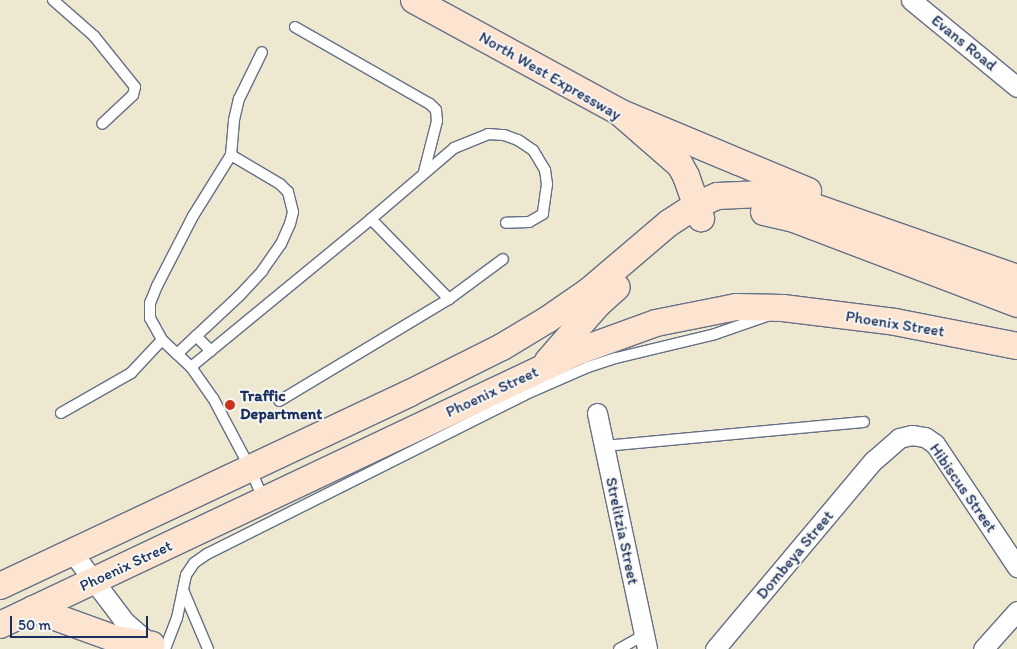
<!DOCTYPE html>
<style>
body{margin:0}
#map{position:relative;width:1017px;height:649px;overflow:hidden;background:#efe8d0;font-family:Itim,sans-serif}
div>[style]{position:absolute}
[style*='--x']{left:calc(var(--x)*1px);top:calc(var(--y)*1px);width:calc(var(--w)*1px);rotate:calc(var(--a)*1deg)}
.roads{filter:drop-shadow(1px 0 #657086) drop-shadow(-1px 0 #657086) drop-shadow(0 1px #657086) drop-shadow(0 -1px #657086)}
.lane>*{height:10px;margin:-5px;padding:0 5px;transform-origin:5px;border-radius:5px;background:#fff}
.street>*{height:19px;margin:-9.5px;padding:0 9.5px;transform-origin:9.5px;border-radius:9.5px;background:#fff}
.secondary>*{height:26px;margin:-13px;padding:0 13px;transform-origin:13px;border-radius:13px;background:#fde4d0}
.dots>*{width:14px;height:14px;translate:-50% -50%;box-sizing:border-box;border:2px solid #f6f6f2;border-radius:50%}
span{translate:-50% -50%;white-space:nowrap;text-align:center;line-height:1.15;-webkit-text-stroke:4px #f6f6f2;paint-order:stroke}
.street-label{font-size:16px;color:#1b2f5e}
.poi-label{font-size:16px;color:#1b2f5e;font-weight:700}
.left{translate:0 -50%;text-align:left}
.scale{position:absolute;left:10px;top:616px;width:138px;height:22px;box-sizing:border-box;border:2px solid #1b2f5e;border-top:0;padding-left:6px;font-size:15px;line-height:18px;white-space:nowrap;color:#1b2f5e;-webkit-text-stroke:4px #f6f6f2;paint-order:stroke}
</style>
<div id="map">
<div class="roads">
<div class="lane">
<div style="--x:53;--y:0;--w:55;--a:41.3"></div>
<div style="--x:94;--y:36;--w:65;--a:51.2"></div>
<div style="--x:135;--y:87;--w:8;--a:104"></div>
<div style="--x:133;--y:95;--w:42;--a:136.9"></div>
<div style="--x:295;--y:27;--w:155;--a:29.7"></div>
<div style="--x:430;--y:104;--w:8;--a:45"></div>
<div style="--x:436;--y:110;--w:11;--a:85"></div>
<div style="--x:437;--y:121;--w:53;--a:104.3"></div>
<div style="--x:231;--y:155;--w:35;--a:-85"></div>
<div style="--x:234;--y:120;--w:22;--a:-77"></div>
<div style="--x:239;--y:99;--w:52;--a:-63.9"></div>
<div style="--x:371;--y:219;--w:109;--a:-40.5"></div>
<div style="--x:454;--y:148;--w:37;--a:-22"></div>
<div style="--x:488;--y:134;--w:16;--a:4"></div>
<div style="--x:504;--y:135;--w:15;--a:20"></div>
<div style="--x:518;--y:140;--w:18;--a:34"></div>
<div style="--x:533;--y:150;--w:23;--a:59"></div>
<div style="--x:545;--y:170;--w:14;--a:82"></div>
<div style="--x:547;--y:184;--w:30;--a:98"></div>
<div style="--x:543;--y:214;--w:16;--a:150"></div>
<div style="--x:529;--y:222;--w:23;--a:178"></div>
<div style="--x:449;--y:299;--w:67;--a:-36.5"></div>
<div style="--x:196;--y:336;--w:21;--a:45"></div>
<div style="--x:177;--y:354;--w:86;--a:-43.1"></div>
<div style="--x:240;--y:295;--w:33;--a:-47"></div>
<div style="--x:262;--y:271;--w:33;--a:-55"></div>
<div style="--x:281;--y:244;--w:22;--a:-66"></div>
<div style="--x:290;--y:224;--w:12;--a:-76"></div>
<div style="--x:293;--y:212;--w:21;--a:-104"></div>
<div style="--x:288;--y:192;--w:11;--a:-135"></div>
<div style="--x:280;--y:184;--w:57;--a:-149.4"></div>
<div style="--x:231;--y:155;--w:72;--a:121.9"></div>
<div style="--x:193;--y:216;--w:79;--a:117.2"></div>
<div style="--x:157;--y:286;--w:18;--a:112"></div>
<div style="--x:150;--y:303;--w:15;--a:90"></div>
<div style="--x:150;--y:318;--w:25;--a:61"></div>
<div style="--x:162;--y:340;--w:40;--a:43"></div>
<div style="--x:191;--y:367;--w:38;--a:55"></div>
<div style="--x:213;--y:398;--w:79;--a:62.1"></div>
<div style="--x:250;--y:468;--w:34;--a:67"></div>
<div style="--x:191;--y:367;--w:233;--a:-39.4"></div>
<div style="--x:371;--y:219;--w:112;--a:45.7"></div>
<div style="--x:449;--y:299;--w:198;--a:149"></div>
<div style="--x:61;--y:413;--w:81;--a:-29.7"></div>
<div style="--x:131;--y:373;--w:45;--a:-46.8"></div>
<div style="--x:604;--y:446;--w:261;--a:-5.3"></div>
<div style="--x:183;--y:590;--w:64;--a:67"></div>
<div style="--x:165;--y:649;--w:33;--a:-69"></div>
<div style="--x:177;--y:618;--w:44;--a:-78.2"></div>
<div style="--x:186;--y:575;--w:14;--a:-56"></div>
<div style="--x:194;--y:563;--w:16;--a:-35"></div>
<div style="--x:207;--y:554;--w:355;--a:-26.6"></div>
<div style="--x:524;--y:395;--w:70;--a:-23.6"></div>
<div style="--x:588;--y:367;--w:29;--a:-18"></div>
<div style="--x:616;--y:358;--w:102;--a:-13.6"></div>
<div style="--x:715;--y:334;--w:58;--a:-19.1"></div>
<div style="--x:619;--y:649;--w:29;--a:-29"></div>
</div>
<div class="street">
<div style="--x:911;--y:0;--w:137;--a:39.4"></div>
<div style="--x:597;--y:413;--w:241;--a:78"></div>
<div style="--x:72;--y:552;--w:88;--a:52.9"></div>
<div style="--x:125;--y:622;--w:33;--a:41"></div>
<div style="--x:715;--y:649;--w:246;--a:-50"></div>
<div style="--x:873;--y:461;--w:35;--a:-41"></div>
<div style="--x:899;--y:438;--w:13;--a:-13"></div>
<div style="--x:912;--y:435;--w:13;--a:9"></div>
<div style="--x:925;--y:437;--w:12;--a:35"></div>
<div style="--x:935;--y:444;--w:148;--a:56.3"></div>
<div style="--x:983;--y:649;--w:51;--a:-48.2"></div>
</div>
<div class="secondary">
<div style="--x:414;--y:0;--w:234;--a:28.6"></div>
<div style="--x:619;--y:112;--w:81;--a:41"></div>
<div style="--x:680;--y:165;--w:13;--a:61"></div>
<div style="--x:686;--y:176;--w:45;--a:70.3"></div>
<div style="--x:619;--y:112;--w:205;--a:22.7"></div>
<div style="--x:764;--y:212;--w:28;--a:13"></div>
<div style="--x:791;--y:218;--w:242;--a:20.8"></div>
<div style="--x:548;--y:361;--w:76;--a:-48.7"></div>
<div style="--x:598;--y:304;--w:25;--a:-42"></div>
<div style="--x:0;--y:586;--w:453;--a:-25.2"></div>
<div style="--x:410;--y:393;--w:103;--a:-26.6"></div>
<div style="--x:502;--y:347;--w:52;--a:-31"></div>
<div style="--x:547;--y:320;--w:51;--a:-34.6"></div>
<div style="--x:589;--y:291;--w:105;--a:-40.4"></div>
<div style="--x:669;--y:223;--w:33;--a:-33"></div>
<div style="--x:697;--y:205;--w:22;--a:-24"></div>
<div style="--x:717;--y:196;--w:46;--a:-2.5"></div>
<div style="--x:763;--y:194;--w:44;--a:13.1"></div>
<div style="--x:806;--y:204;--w:224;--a:19.3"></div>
<div style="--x:33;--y:609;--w:88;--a:19.9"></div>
<div style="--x:116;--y:639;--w:36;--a:9"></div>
<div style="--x:0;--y:625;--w:641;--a:-25.32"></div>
<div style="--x:579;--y:351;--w:82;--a:-20"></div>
<div style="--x:656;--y:323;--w:82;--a:-11.3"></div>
<div style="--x:736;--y:307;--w:47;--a:1.2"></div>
<div style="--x:783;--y:308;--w:113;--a:7.1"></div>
<div style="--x:895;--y:322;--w:124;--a:11.1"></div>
</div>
</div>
<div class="dots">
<div style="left:230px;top:405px;background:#c8321e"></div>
</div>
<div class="street-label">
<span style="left:964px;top:43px;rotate:39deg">Evans Road</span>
<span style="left:550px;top:76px;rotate:30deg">North West Expressway</span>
<span style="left:895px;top:324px;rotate:9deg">Phoenix Street</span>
<span style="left:492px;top:392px;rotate:-25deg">Phoenix Street</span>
<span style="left:963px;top:488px;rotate:55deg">Hibiscus Street</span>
<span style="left:622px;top:531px;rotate:78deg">Strelitzia Street</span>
<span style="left:795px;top:555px;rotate:-50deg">Dombeya Street</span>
<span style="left:126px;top:566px;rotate:-25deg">Phoenix Street</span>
</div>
<div class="poi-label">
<span class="left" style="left:240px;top:405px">Traffic<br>Department</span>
</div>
<div class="scale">50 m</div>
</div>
